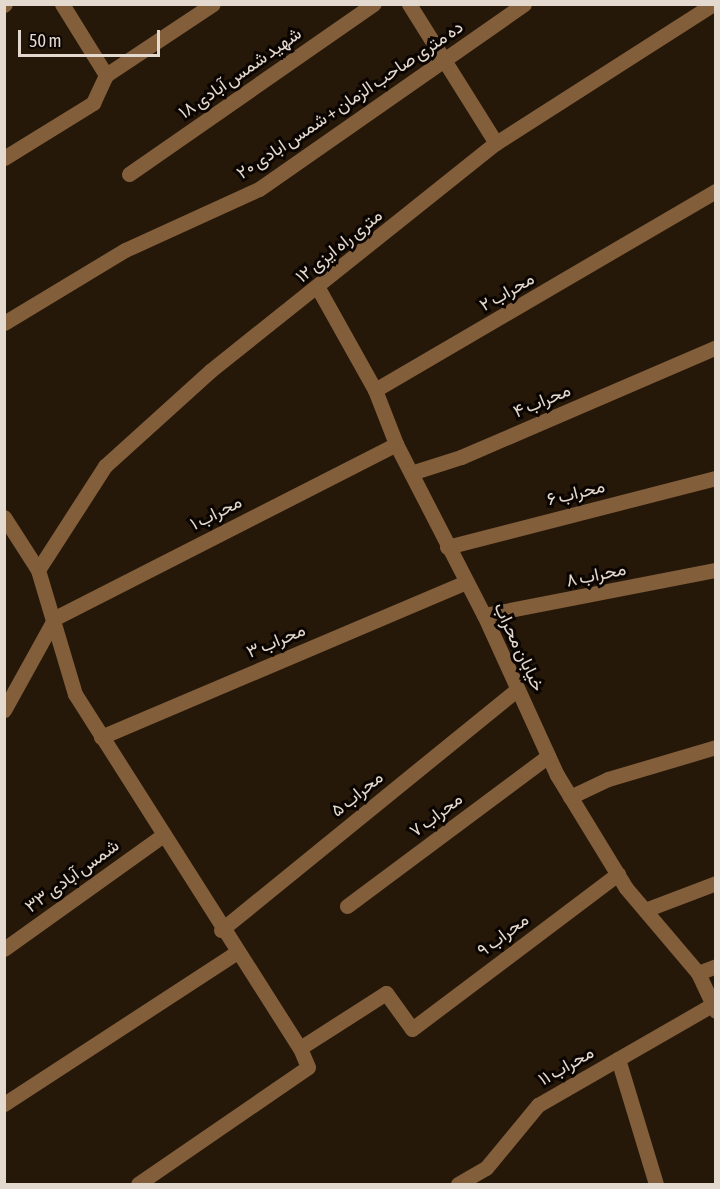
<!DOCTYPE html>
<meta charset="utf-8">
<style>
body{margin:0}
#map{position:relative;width:720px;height:1189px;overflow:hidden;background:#261809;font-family:"Asap Condensed",Vazirmatn,sans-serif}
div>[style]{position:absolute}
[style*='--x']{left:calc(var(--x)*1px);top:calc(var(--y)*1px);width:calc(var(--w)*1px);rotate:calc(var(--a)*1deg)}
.minor>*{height:15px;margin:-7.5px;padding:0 7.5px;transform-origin:7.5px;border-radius:7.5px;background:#835e3b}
span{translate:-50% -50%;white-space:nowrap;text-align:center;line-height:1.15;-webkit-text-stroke:6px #0b0502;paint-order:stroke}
.street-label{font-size:18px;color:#e3d9cf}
.frame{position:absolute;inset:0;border:6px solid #e3d9cf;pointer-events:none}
.scale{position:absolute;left:18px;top:30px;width:142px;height:27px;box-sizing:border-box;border:3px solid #e3d9cf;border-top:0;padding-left:8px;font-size:18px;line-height:21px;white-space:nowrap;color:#e3d9cf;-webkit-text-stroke:4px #0b0502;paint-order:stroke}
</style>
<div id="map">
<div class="minor">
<div style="--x:62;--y:4;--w:84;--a:58.2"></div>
<div style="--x:409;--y:4;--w:164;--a:58"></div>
<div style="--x:4;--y:5;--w:1;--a:-45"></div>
<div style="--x:4;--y:158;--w:105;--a:-31.7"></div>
<div style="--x:93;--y:103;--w:31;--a:-65"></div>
<div style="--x:106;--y:75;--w:128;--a:-33.6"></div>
<div style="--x:129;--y:174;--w:298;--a:-34.8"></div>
<div style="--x:318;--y:288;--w:117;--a:60.8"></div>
<div style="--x:375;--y:390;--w:58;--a:68.7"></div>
<div style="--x:396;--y:444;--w:192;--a:62.8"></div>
<div style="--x:484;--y:615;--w:176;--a:65.5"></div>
<div style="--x:557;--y:775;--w:132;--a:58.6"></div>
<div style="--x:626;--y:888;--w:111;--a:49.7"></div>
<div style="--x:698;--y:973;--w:42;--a:64.7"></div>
<div style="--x:4;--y:323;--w:141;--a:-31.1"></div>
<div style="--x:125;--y:250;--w:147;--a:-24.5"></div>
<div style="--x:259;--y:189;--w:323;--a:-34.9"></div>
<div style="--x:375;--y:390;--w:395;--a:-30.3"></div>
<div style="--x:411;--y:473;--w:52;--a:-17.7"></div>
<div style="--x:461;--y:457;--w:278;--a:-23.3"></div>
<div style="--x:4;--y:517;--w:63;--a:57.3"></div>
<div style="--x:38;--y:570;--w:129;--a:73.4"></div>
<div style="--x:75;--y:694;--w:419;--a:57.6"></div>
<div style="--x:300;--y:1048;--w:102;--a:-32.6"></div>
<div style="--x:386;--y:993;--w:44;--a:54.2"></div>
<div style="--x:412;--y:1029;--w:258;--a:-37"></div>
<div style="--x:447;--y:547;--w:278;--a:-14.4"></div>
<div style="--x:38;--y:570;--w:124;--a:-57.2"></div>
<div style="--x:105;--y:466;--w:142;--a:-42.1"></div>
<div style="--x:210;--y:371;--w:366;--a:-38.6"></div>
<div style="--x:496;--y:143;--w:258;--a:-32.6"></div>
<div style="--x:484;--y:615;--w:236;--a:-11"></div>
<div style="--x:55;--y:618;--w:383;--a:-27"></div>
<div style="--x:4;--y:710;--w:105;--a:-61"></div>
<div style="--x:101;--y:737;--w:397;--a:-23"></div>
<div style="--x:570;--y:797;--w:42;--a:-25.3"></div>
<div style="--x:608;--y:779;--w:113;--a:-16.5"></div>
<div style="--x:347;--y:906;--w:251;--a:-36.7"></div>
<div style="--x:645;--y:910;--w:76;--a:-20.8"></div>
<div style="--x:221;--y:930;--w:382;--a:-39.1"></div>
<div style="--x:4;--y:949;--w:194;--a:-35.6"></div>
<div style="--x:698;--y:973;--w:19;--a:-21"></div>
<div style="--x:618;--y:1059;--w:131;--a:73.1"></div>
<div style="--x:4;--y:1104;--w:277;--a:-33.1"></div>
<div style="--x:138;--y:1184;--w:206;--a:-34.5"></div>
<div style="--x:308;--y:1067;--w:21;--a:-113"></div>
<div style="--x:458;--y:1184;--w:32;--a:-30"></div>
<div style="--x:486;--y:1168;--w:82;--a:-50.5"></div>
<div style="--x:538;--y:1105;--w:201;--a:-29.9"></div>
</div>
<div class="street-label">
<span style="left:240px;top:73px;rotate:-35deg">شهید شمس آبادی ۱۸</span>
<span style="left:350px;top:100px;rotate:-34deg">ده متری صاحب الزمان + شمس ابادی ۲۰</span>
<span style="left:339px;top:246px;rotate:-39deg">۱۲ متری راه ایزی</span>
<span style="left:507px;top:292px;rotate:-30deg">محراب ۲</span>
<span style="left:542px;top:401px;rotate:-23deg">محراب ۴</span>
<span style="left:576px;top:493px;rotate:-14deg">محراب ۶</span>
<span style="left:216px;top:513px;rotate:-27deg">محراب ۱</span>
<span style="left:596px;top:575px;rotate:-12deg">محراب ۸</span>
<span style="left:276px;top:641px;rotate:-23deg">محراب ۳</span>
<span style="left:519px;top:647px;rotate:65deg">خیابان محراب</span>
<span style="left:357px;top:794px;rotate:-39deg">محراب ۵</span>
<span style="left:436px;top:815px;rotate:-37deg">محراب ۷</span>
<span style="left:72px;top:876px;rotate:-36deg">شمس آبادی ۳۳</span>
<span style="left:503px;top:935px;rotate:-37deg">محراب ۹</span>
<span style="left:566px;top:1066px;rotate:-30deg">محراب ۱۱</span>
</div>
<div class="frame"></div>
<div class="scale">50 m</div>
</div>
